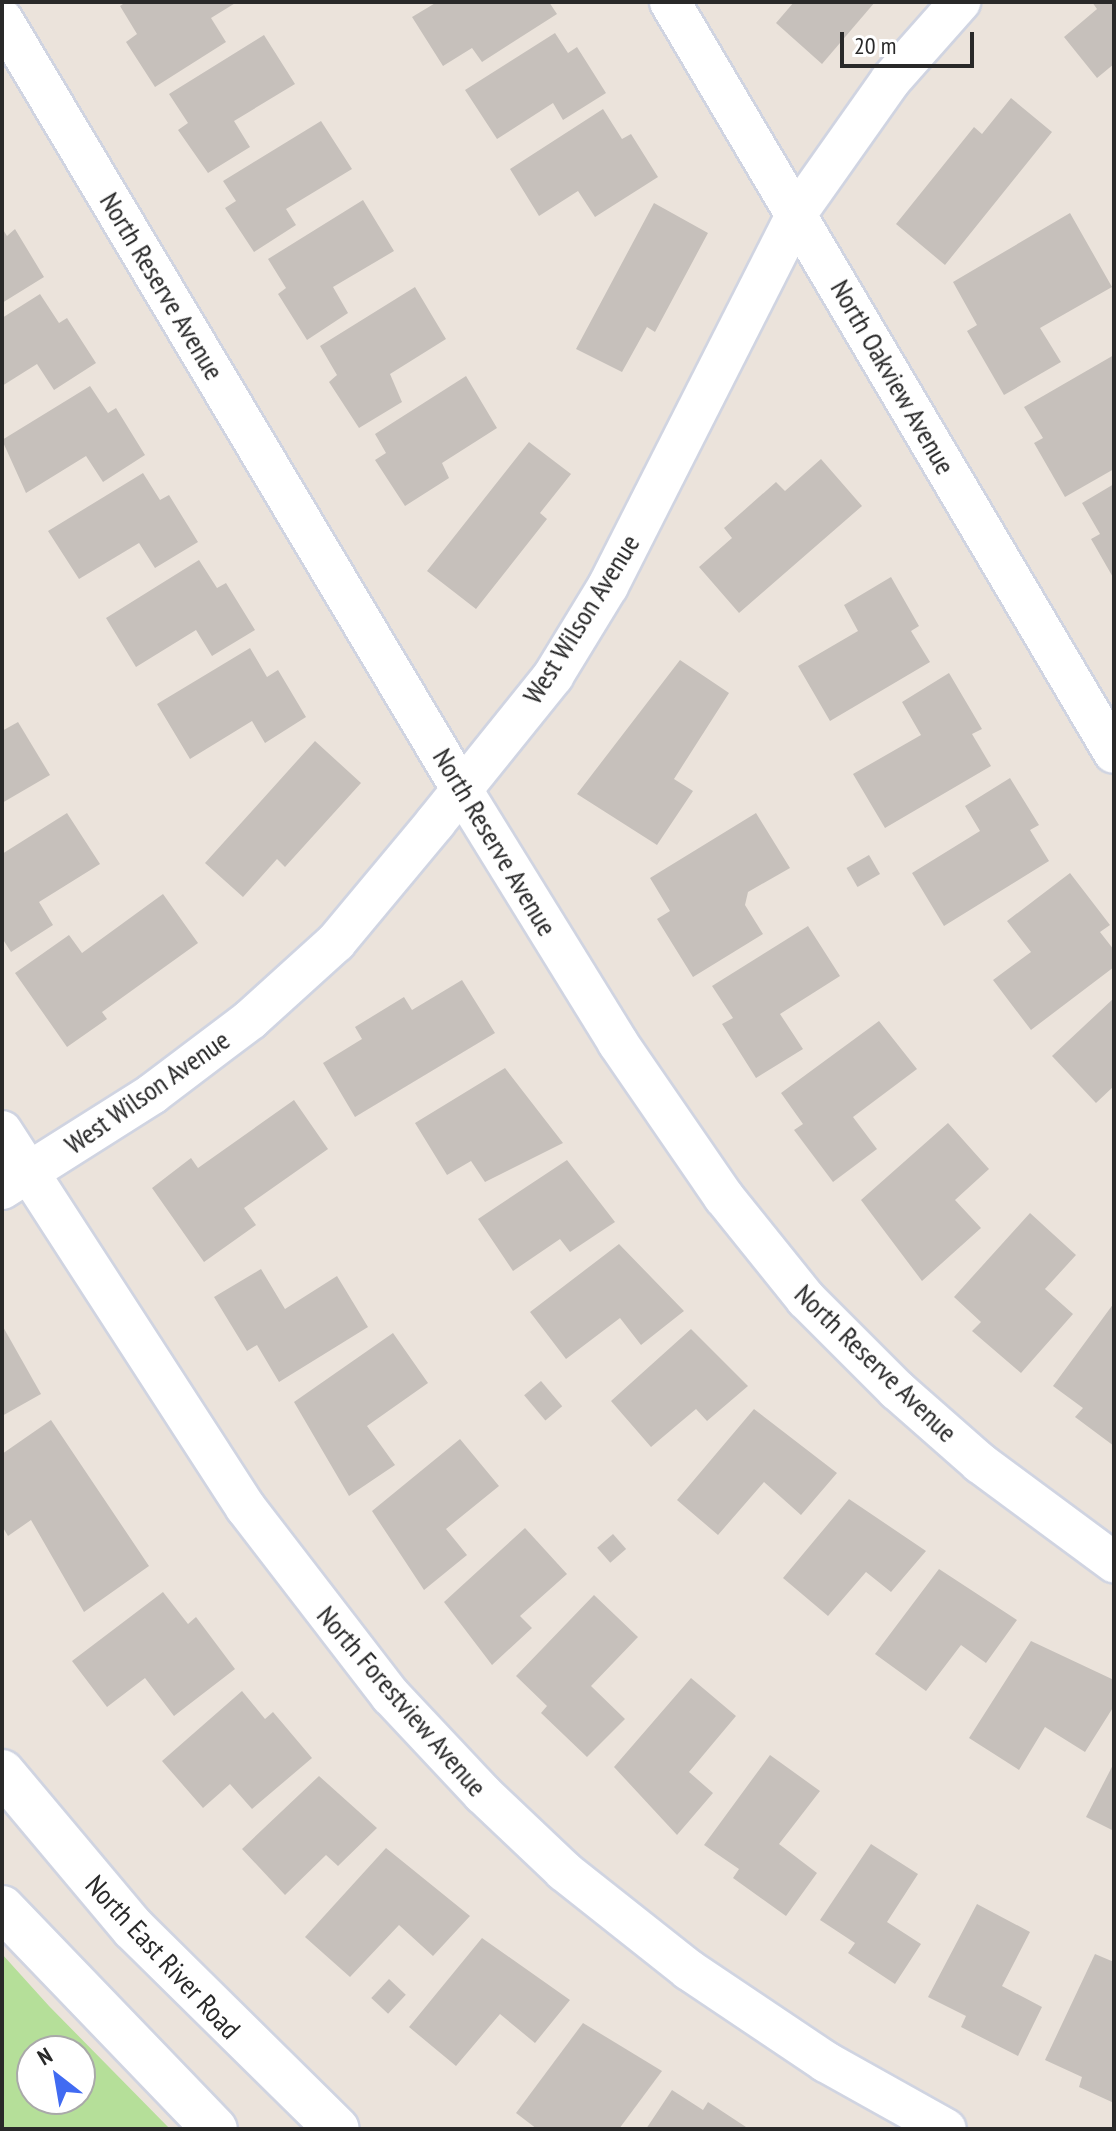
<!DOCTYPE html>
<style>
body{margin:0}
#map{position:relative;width:1116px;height:2131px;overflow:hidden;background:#ebe3db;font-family:"PT Sans Narrow",sans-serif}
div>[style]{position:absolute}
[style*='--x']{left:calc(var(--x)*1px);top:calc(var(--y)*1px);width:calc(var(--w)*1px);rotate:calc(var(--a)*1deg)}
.green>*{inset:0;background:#b5df99}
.building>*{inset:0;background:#c6c0bb;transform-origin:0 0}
.roads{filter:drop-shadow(2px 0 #d0d4e1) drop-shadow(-2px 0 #d0d4e1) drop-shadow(0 2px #d0d4e1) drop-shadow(0 -2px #d0d4e1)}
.street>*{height:40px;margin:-20px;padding:0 20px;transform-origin:20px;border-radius:20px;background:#fff}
.secondary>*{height:44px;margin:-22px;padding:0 22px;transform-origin:22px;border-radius:22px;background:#fff}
span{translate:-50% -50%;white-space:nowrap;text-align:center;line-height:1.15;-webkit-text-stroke:6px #fff;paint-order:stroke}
.street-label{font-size:28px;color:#292929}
.frame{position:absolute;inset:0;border:4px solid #292929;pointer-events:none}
.north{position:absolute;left:16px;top:2035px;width:80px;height:80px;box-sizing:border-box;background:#fff;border:2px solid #a9a9a9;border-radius:50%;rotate:329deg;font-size:22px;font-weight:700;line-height:32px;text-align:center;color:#292929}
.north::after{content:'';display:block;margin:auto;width:28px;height:36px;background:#416bf2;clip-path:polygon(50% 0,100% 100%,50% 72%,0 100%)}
.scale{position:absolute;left:840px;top:32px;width:134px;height:36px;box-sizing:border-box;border:4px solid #292929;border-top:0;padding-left:10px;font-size:24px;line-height:28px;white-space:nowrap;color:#292929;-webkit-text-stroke:6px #fff;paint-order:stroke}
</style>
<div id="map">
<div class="green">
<div style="clip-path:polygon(evenodd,2px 1954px,49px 2006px,170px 2129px,2px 2129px,2px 1954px,32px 2051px,80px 2051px,80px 2099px,32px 2099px,32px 2051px)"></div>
</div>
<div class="building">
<div style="clip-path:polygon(126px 2px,237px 2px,211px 18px,226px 42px,155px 87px,126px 42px,137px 34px,120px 6px)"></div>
<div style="clip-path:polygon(437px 2px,549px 2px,557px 14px,482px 62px,472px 48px,443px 66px,412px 17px)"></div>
<div style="clip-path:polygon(794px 2px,875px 2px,822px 64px,776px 23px)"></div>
<div style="clip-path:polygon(1092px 2px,1114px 2px,1114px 64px,1097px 78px,1064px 37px,1097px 9px)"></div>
<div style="clip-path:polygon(555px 33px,568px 53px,577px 47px,606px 93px,563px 120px,553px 103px,497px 139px,465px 90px)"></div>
<div style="clip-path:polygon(264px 35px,295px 84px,234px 121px,250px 147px,208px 173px,178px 130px,188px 123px,169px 94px)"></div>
<div style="clip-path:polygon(1011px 98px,1052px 132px,945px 265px,896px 224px,974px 127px,982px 134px)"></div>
<div style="clip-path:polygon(603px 109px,622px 139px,631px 134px,658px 177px,595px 217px,578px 191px,539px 216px,510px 169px)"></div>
<div style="clip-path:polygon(321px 121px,352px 169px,286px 209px,296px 225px,254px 252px,225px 208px,236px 201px,223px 181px)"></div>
<div style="clip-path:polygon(363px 200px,394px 251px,333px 287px,348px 313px,307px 340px,278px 294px,286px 288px,268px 259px)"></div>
<div style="clip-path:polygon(654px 203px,708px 233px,655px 332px,647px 327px,622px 372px,576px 349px)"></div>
<div style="clip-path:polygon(1070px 213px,1112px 287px,1040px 328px,1061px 362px,1004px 395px,967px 331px,977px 325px,953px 282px)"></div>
<div style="clip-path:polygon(2px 228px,7px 236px,15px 229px,44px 277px,2px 303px)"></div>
<div style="clip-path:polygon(415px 287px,446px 339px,390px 374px,402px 402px,359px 428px,329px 382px,337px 375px,320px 346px)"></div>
<div style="clip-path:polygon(40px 294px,59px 323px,67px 318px,96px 363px,54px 390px,37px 364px,2px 386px,2px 318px)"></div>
<div style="clip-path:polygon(1114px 355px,1114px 469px,1065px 497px,1034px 443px,1043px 438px,1024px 407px)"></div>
<div style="clip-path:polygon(466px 376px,497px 428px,442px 463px,449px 478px,405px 506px,375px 460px,386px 453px,375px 434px)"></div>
<div style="clip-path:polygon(90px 386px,108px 413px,116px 408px,145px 455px,103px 482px,86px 456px,26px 493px,2px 440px)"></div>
<div style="clip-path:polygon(529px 442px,571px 474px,540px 513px,547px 519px,476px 609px,427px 571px)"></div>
<div style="clip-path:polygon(821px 459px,862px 506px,739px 613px,699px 567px,732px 538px,724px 528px,776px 482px,785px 491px)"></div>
<div style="clip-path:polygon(143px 473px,160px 500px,169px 495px,198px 542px,155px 568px,139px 543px,79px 579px,48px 531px)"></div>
<div style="clip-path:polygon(1114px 484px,1114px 579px,1091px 539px,1100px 534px,1082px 503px)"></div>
<div style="clip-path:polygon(199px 560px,217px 588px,226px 583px,255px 630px,212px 656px,196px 630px,136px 667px,106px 618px)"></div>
<div style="clip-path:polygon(891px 577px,919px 626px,911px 631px,930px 662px,830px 721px,798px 666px,858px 631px,844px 605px)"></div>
<div style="clip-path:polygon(250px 648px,267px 677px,278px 670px,306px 717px,265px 743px,252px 721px,190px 759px,157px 704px)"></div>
<div style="clip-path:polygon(680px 660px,729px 693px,674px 779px,693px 791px,657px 845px,577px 794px)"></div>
<div style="clip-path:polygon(949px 673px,982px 729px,972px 734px,991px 766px,885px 828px,853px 774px,921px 735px,902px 702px)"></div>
<div style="clip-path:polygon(18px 722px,50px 775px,2px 803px,2px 731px)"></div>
<div style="clip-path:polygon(315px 741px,361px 783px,285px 867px,277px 859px,243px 897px,205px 863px)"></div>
<div style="clip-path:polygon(1010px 778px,1039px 825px,1030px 830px,1049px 861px,944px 926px,912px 873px,980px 831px,965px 806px)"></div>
<div style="clip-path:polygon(67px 813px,100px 864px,39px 902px,53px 925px,11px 952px,2px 938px,2px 854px)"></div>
<div style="clip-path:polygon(756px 813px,790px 868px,748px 892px,745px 905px,763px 934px,693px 977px,657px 919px,670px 911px,650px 878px)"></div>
<div style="left:869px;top:855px;width:22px;height:26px;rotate:60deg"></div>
<div style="clip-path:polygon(1070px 873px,1110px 925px,1100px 932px,1114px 950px,1114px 967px,1031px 1030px,993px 980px,1031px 952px,1007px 921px)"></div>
<div style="clip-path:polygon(163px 894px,198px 943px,102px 1012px,107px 1019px,67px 1047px,15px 973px,69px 935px,82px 953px)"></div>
<div style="clip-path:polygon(808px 926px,840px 976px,780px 1014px,803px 1049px,756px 1078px,722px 1024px,733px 1018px,712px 986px)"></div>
<div style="clip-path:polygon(462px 980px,495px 1033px,355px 1117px,323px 1063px,362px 1039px,355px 1027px,404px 997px,412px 1010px)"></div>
<div style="clip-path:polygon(1114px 998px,1114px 1086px,1096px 1103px,1052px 1056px)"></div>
<div style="clip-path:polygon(879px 1021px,917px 1069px,853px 1117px,877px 1149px,833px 1182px,794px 1130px,803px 1124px,781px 1093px)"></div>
<div style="clip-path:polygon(505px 1068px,563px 1143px,485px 1182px,471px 1161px,447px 1175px,415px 1123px)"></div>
<div style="clip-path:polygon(294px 1100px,328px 1149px,244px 1208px,256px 1225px,204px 1262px,152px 1188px,191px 1158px,198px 1168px)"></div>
<div style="clip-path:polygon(948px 1123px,989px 1169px,955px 1200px,981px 1228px,922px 1281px,861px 1200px)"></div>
<div style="clip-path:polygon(567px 1160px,615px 1222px,570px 1252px,560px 1239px,513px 1271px,478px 1219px)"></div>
<div style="clip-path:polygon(1030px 1213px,1076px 1255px,1045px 1289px,1073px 1314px,1021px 1373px,972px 1331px,981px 1322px,954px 1297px)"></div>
<div style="clip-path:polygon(619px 1244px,684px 1311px,641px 1345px,620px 1318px,566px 1359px,530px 1312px)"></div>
<div style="clip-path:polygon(261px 1269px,285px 1309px,337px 1276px,368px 1327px,279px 1382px,257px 1345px,247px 1351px,214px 1297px)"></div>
<div style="clip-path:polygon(1114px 1303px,1114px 1446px,1075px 1417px,1083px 1408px,1053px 1386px)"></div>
<div style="clip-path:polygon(2px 1325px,41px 1394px,2px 1416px)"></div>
<div style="clip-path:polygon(691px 1329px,748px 1386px,707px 1421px,696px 1409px,651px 1447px,611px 1401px)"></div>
<div style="clip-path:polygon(393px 1333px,428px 1383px,367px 1426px,395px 1465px,349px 1496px,294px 1402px)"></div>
<div style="left:541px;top:1381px;width:33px;height:22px;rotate:50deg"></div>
<div style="clip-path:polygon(754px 1409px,837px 1473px,801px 1515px,764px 1482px,718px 1535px,677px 1500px)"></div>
<div style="clip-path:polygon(51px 1420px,149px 1566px,84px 1612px,31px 1520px,8px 1536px,2px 1526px,2px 1454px)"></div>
<div style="clip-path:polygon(460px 1439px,499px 1486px,446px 1529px,467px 1555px,424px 1590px,372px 1511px)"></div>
<div style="clip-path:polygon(849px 1499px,926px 1551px,891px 1592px,866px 1572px,828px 1616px,783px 1578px)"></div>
<div style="clip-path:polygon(525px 1528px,567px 1574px,520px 1616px,532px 1628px,492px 1665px,444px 1602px)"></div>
<div style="left:613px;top:1534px;width:20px;height:21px;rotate:49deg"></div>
<div style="clip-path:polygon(939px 1569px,1017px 1620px,986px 1663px,961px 1645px,926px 1691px,875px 1654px)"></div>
<div style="clip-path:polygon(163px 1592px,188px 1624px,196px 1617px,235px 1669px,174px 1716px,145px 1678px,107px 1707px,72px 1661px)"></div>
<div style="clip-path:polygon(594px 1595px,638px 1637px,591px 1686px,625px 1719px,587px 1757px,541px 1713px,547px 1706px,516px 1676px)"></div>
<div style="clip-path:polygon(1031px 1641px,1114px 1680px,1114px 1706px,1085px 1752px,1045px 1727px,1019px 1770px,969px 1738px)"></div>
<div style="clip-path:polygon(691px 1678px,736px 1716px,689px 1772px,713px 1793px,677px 1835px,614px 1767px)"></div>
<div style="clip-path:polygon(242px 1691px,265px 1719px,273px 1712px,312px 1758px,252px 1809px,230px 1784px,203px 1808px,162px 1761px)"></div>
<div style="clip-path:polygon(770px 1755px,820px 1791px,779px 1844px,817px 1873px,786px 1916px,733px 1878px,739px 1869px,704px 1845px)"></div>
<div style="clip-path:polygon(1114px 1763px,1114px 1831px,1086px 1817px)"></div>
<div style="clip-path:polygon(319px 1776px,377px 1828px,338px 1866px,326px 1855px,285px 1895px,242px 1849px)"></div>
<div style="clip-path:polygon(871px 1844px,918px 1874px,887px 1922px,921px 1944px,895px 1984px,848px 1953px,855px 1943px,820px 1920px)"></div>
<div style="clip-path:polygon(386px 1848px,470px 1916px,433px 1956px,399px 1925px,350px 1977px,305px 1937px)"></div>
<div style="clip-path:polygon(977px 1904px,1030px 1932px,1002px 1986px,1042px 2007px,1018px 2056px,961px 2027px,966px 2016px,928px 1997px)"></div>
<div style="clip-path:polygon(482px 1938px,570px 2000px,535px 2043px,500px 2014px,456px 2066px,409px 2027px)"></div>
<div style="clip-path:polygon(1095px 1954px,1114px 1962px,1114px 2103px,1079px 2087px,1082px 2077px,1045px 2060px)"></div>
<div style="left:389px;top:1979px;width:23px;height:26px;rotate:43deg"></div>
<div style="clip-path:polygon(583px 2023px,662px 2071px,619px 2129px,537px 2129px,516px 2113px)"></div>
<div style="clip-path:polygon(672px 2090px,703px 2110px,708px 2102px,749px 2129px,646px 2129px)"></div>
</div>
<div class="roads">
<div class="street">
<div style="--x:670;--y:2;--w:872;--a:59.41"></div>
<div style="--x:2;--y:19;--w:898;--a:59.18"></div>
<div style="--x:462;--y:790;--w:297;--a:58.3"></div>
<div style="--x:618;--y:1043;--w:187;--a:55.5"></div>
<div style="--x:724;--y:1197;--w:131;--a:51.2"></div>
<div style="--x:806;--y:1299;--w:129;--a:45"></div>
<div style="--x:897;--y:1390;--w:111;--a:41.3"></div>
<div style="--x:980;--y:1463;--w:167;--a:36.5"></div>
<div style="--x:2;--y:1131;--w:449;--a:57.1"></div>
<div style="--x:246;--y:1508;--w:237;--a:52.4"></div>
<div style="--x:391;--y:1696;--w:134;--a:46.8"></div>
<div style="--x:483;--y:1794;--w:112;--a:43.5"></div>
<div style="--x:564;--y:1871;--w:159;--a:38.4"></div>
<div style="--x:689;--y:1970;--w:165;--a:33.9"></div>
<div style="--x:826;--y:2062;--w:137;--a:29.2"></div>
<div style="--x:2;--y:1189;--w:178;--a:-32.3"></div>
<div style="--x:152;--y:1094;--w:124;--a:-37.1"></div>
<div style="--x:251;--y:1019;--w:115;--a:-42.2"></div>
<div style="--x:336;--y:942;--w:155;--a:-50.2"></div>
<div style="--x:435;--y:823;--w:189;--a:-51.2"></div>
<div style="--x:553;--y:676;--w:105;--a:-58.6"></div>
<div style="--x:608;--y:586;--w:418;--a:-63.1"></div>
<div style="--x:797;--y:213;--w:161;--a:-54.8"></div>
<div style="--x:890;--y:81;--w:106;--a:-48.5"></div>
</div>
<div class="secondary">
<div style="--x:2;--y:1772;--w:204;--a:50"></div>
<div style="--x:133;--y:1928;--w:286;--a:44.6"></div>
<div style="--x:2;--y:1908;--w:307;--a:46.1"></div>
</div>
</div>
<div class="street-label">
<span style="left:162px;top:286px;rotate:59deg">North Reserve Avenue</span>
<span style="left:893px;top:377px;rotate:60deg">North Oakview Avenue</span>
<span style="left:581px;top:619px;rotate:-58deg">West Wilson Avenue</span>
<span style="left:495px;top:842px;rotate:59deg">North Reserve Avenue</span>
<span style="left:147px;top:1092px;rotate:-35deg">West Wilson Avenue</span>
<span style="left:876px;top:1363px;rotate:44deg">North Reserve Avenue</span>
<span style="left:402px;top:1701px;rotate:49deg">North Forestview Avenue</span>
<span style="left:163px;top:1957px;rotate:47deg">North East River Road</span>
</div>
<div class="frame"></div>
<div class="north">N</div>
<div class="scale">20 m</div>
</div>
